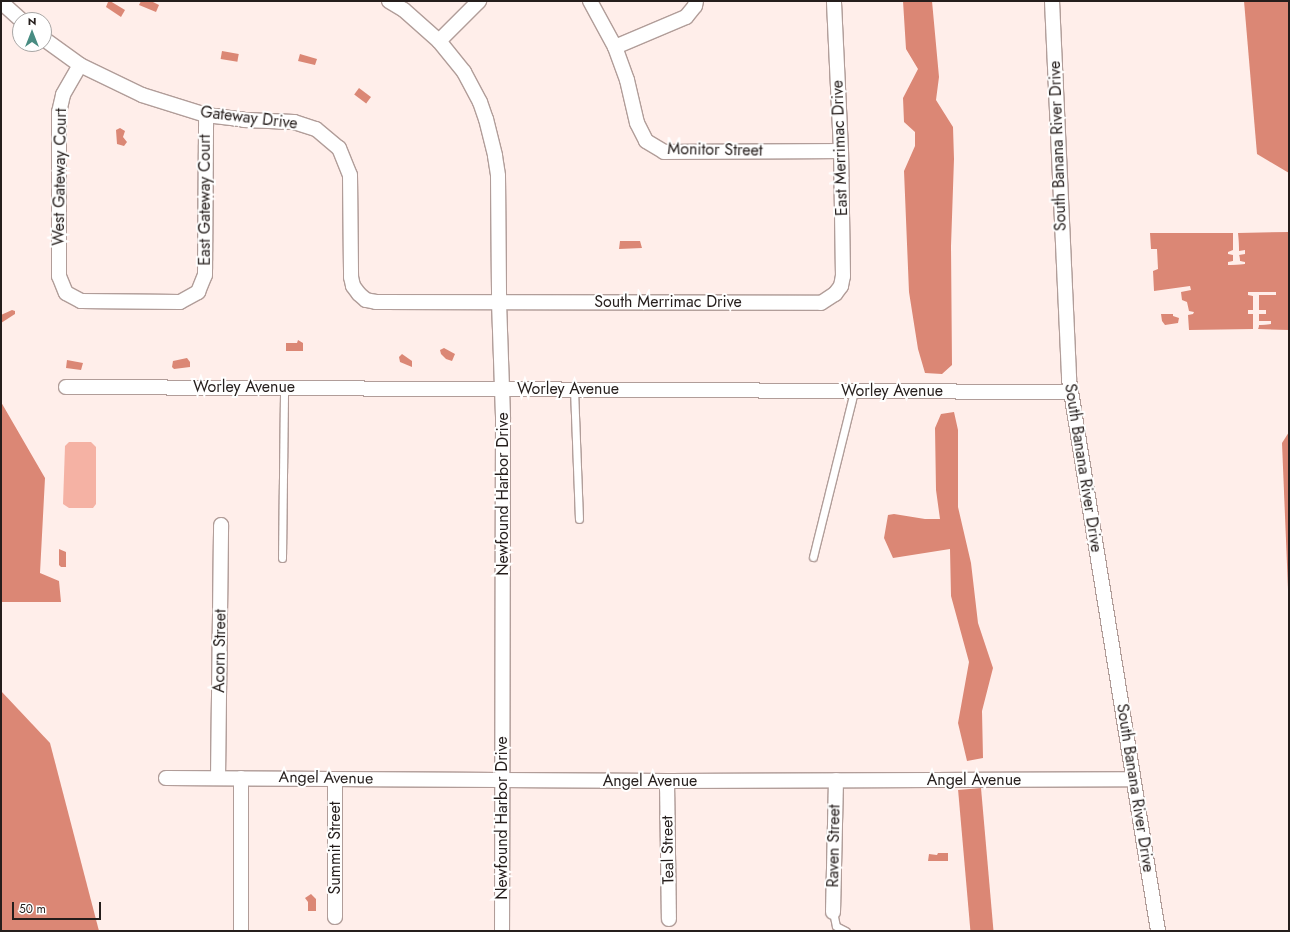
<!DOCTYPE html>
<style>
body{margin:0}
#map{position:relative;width:1290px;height:932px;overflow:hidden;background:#ffeeea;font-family:Jost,sans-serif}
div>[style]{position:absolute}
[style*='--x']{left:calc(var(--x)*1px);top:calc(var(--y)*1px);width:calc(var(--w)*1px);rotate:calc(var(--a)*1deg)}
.green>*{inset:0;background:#f5b2a4}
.water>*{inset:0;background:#db8775;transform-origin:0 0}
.pier>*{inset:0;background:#ffeeea}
.roads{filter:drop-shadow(1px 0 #b19d99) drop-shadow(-1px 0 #b19d99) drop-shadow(0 1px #b19d99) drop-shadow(0 -1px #b19d99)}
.service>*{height:7px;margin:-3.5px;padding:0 3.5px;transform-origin:3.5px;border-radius:3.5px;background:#fff}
.minor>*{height:14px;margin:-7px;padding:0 7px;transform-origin:7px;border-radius:7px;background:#fff}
span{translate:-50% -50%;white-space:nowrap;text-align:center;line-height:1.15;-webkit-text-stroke:4px #fff;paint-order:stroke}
.street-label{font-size:16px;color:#251e1c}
.frame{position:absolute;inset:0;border:2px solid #251e1c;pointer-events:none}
.north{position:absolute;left:12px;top:12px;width:40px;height:40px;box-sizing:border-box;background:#fff;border:1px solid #a8a5a4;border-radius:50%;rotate:0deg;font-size:11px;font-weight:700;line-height:16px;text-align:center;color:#251e1c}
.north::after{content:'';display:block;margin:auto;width:14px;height:18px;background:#488c82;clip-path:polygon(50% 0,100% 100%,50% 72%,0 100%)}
.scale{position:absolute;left:12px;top:902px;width:89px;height:18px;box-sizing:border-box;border:2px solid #251e1c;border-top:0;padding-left:5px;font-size:12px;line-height:14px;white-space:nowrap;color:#251e1c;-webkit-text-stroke:3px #fff;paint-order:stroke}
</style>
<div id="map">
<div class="green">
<div style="clip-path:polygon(69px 442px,91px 442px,96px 447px,96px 504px,93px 508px,69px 508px,63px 504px,65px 446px)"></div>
</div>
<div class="water">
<div style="clip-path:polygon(110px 1px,125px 10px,121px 17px,106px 7px,108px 2px)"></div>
<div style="clip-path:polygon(141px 1px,151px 1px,159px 5px,156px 12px,139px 5px)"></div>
<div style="clip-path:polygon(903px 1px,932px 1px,939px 77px,936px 100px,953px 127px,954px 159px,951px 246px,952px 365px,942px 374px,925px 373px,918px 349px,909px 292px,904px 171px,915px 146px,915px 132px,904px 122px,903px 98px,918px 69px,906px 49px)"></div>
<div style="clip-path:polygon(1244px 1px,1289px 1px,1289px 173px,1257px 154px)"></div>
<div style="left:222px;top:51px;width:17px;height:8px;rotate:10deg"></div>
<div style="clip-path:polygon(300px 54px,317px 59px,315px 65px,298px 61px)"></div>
<div style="left:359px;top:88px;width:15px;height:8px;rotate:37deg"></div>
<div style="clip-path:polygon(120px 128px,125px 131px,123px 137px,127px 142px,124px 146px,117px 144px,116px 130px)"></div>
<div style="clip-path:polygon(1289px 232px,1289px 330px,1258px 329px,1259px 325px,1271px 324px,1271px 321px,1259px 322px,1259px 314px,1266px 314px,1259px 310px,1259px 295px,1276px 295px,1275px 292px,1249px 292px,1253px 296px,1253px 310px,1248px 310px,1253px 314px,1253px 329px,1189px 330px,1188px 315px,1193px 314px,1194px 312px,1189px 311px,1187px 302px,1182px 300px,1181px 292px,1191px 290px,1190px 286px,1154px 291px,1153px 271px,1158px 269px,1157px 249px,1151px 249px,1150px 233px,1233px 233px,1233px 251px,1228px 254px,1233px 254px,1233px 261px,1228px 265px,1245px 264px,1240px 261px,1239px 254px,1245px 254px,1239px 251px,1238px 233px)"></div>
<div style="clip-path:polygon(620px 241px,640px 241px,642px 248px,619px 249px)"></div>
<div style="clip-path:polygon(12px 310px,15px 311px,15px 314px,1px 323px,1px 315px)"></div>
<div style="clip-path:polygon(1161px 314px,1173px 314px,1173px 316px,1179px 318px,1178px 323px,1165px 325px,1162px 321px)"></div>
<div style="clip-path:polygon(298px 340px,303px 343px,303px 351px,286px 351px,286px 343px,297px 343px)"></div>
<div style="clip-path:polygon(444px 348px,455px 354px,452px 361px,446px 359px,441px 354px,440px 350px)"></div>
<div style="clip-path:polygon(402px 354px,412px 361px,412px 367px,400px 362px,399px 357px)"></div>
<div style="clip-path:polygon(187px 358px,190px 362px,190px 367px,174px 369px,172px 367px,173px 361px)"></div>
<div style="clip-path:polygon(67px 360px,83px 363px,81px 370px,66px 368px)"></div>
<div style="clip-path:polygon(1px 402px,45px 478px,40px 573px,59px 581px,61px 602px,1px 602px)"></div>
<div style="clip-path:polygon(954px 412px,958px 430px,958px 507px,971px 563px,978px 623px,993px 668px,982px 711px,983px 758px,967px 761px,958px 723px,969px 662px,951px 596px,950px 549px,893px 558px,884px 538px,888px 515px,894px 514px,925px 519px,940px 519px,936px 490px,935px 428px,941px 414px)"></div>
<div style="clip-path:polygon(1289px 432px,1289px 613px,1282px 443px)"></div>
<div style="clip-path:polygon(59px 549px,66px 552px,66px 567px,61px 567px,59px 565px)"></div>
<div style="clip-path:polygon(1px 691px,50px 743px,99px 931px,1px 931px)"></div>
<div style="left:981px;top:788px;width:144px;height:23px;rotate:85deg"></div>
<div style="clip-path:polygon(938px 853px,948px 853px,948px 861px,928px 861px,929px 854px,937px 855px)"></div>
<div style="clip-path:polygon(311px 894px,316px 899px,316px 911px,308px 911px,308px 902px,305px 898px)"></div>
</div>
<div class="pier">
<div style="clip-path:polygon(1233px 233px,1235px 233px,1235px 262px,1238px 262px,1236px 233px,1238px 233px,1239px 251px,1245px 250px,1245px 254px,1239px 255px,1240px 261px,1245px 262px,1245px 264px,1228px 265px,1228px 262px,1233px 261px,1233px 255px,1228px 254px,1228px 252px,1233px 250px)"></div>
<div style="clip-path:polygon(1248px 292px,1276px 292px,1276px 295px,1259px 295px,1259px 310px,1266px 310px,1266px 314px,1259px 314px,1259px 321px,1271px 321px,1271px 324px,1259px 325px,1258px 329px,1256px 329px,1257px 314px,1259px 312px,1257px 294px,1252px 294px,1255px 296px,1255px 329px,1253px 329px,1253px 314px,1248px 314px,1248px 310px,1253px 310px,1253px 296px,1248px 295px)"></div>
</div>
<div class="roads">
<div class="service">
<div style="--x:574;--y:389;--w:130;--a:87.8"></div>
<div style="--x:813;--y:557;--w:171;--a:-76.1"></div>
<div style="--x:282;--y:558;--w:171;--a:-89.3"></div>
<div style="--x:833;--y:912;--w:14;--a:78"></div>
<div style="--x:836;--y:926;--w:11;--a:27"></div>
</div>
<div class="minor">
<div style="--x:389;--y:1;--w:17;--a:31"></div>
<div style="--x:404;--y:10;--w:47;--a:41.5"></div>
<div style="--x:439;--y:41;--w:40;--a:51"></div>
<div style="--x:464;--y:72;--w:34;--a:62"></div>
<div style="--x:480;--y:102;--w:18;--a:71"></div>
<div style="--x:486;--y:119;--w:38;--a:76"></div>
<div style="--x:495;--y:156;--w:20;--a:81"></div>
<div style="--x:498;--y:176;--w:126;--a:89.5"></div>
<div style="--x:499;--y:302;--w:117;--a:88"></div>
<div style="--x:503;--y:419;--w:512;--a:90.11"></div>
<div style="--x:590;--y:1;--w:52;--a:61.5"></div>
<div style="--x:615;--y:47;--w:35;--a:70"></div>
<div style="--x:627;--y:80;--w:44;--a:76.9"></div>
<div style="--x:637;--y:123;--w:20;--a:63"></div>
<div style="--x:646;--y:141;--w:21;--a:31"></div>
<div style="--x:664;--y:152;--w:177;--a:-0.3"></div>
<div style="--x:1052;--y:1;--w:378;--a:87.4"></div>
<div style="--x:1069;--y:379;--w:559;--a:80.84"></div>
<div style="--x:1;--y:2;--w:27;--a:42"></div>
<div style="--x:44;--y:39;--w:44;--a:35.8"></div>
<div style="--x:80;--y:65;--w:69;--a:25.8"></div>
<div style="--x:142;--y:95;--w:67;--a:17.4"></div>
<div style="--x:206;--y:115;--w:38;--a:7"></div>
<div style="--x:244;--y:120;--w:50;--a:2.3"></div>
<div style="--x:294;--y:122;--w:23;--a:18"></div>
<div style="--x:316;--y:129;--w:30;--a:40"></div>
<div style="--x:339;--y:148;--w:29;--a:68"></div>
<div style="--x:350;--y:175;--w:102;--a:89.4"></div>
<div style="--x:351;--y:277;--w:9;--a:77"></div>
<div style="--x:353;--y:286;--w:10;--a:53"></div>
<div style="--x:359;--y:294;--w:9;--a:41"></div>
<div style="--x:366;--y:300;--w:10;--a:11"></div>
<div style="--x:376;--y:302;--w:445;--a:0.1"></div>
<div style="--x:821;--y:303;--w:17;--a:-33"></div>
<div style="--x:835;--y:294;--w:10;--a:-53"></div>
<div style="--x:841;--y:286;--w:10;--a:-79"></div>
<div style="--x:843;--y:276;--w:125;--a:-90.9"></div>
<div style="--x:841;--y:151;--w:150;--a:-92.7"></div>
<div style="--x:439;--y:41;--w:57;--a:-45"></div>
<div style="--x:615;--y:47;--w:77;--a:-22.9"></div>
<div style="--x:686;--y:17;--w:14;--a:-51"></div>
<div style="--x:695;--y:6;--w:5;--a:-79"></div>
<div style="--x:80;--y:65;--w:34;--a:120"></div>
<div style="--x:63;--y:95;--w:17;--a:103"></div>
<div style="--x:59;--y:112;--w:164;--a:90"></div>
<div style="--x:59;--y:276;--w:18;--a:68"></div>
<div style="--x:66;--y:293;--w:17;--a:28"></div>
<div style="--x:81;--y:301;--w:99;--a:0.6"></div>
<div style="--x:180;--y:302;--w:21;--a:-29"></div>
<div style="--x:198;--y:292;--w:18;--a:-68"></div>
<div style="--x:205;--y:275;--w:160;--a:-89.6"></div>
<div style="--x:66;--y:387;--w:1004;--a:0.29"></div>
<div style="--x:166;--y:778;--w:501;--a:0.34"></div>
<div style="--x:667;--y:781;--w:466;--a:-0.2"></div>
<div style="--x:218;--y:778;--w:253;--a:-89.3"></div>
<div style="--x:241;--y:778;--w:153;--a:90"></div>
<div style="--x:335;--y:779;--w:138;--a:90"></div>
<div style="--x:667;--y:781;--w:138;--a:89.2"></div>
<div style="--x:833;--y:912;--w:132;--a:-88.7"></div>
</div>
</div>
<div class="street-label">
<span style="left:249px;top:118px;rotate:7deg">Gateway Drive</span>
<span style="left:1058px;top:146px;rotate:-92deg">South Banana River Drive</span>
<span style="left:840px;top:148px;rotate:-92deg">East Merrimac Drive</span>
<span style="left:715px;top:150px;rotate:1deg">Monitor Street</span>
<span style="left:60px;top:177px;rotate:-89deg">West Gateway Court</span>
<span style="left:205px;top:200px;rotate:-90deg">East Gateway Court</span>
<span style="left:668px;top:302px">South Merrimac Drive</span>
<span style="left:244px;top:387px">Worley Avenue</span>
<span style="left:568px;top:389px">Worley Avenue</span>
<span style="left:892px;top:391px">Worley Avenue</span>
<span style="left:1083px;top:468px;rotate:81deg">South Banana River Drive</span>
<span style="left:503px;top:494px;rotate:-90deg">Newfound Harbor Drive</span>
<span style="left:220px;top:651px;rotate:-89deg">Acorn Street</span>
<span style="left:326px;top:778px;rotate:1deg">Angel Avenue</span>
<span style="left:974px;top:780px">Angel Avenue</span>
<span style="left:650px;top:781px">Angel Avenue</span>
<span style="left:1135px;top:788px;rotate:81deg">South Banana River Drive</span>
<span style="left:502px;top:818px;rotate:-90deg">Newfound Harbor Drive</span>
<span style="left:834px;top:846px;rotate:-89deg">Raven Street</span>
<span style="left:335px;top:848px;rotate:-90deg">Summit Street</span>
<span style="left:668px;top:850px;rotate:-91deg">Teal Street</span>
</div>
<div class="frame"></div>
<div class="north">N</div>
<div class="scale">50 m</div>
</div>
